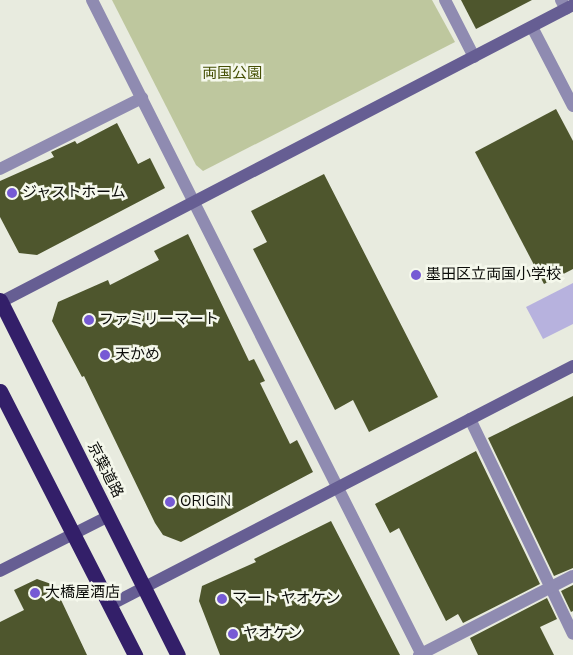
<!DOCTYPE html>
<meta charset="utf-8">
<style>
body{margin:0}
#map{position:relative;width:573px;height:655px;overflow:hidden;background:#e8ebdf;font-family:"Nunito Sans","Noto Sans JP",sans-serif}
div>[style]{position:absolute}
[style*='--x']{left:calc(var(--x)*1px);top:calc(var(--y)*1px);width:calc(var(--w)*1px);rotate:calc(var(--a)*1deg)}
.green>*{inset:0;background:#bec79e}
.water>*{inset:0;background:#b7b2de}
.building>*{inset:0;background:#4e562d}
.lane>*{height:12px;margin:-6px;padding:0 6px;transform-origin:6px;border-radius:6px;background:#8f8bb1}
.street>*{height:12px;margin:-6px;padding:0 6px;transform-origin:6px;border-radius:6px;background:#8f8bb1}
.secondary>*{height:12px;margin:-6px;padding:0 6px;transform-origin:6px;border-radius:6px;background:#665e93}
.highway>*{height:15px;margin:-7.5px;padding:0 7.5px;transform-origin:7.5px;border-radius:7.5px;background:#331f69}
.dots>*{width:14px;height:14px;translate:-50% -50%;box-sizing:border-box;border:2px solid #f5f8ec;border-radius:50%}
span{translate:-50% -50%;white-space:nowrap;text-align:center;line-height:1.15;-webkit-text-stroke:5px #f5f8ec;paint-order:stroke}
.park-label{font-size:15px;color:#454f04}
.poi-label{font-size:15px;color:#0b0c09}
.left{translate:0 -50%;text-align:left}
.street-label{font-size:15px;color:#0b0c09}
</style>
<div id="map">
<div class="green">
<div style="clip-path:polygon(112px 0,432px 0,455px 42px,203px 171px,196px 165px)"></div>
</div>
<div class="water">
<div style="clip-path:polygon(573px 283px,573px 324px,543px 339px,526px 307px)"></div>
</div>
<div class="building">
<div style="clip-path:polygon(461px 0,532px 0,476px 29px)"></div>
<div style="clip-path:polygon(556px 109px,573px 141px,573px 269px,544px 284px,475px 152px)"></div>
<div style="clip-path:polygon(117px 123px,138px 164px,150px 158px,165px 188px,37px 255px,19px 253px,0 217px,0 181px,54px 157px,51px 152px,75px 141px,77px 144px)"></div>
<div style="clip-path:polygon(324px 174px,438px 397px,369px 432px,353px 400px,335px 410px,253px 249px,267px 242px,251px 211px)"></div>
<div style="clip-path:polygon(188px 234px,249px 361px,254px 359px,265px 381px,260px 383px,290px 444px,297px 440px,313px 472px,181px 542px,163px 535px,155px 523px,84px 376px,82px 377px,52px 321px,58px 302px,108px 280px,110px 285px,159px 260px,154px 251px)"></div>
<div style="clip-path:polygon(573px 396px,573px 568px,554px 576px,488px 438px)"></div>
<div style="clip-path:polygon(476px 451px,540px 584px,463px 623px,458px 614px,446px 621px,399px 528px,390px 533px,375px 504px)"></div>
<div style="clip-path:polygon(331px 521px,400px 655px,220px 655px,199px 601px,202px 586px,256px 562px,254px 559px)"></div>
<div style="clip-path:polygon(37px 579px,54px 585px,87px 655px,0 655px,0 622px,24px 610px,14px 590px)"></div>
<div style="clip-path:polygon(573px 585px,573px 611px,571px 612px,561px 591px)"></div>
<div style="clip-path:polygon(547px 598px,557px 619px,540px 627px,554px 655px,478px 655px,470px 638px)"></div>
</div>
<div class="lane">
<div style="--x:561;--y:0;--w:10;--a:61"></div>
<div style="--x:532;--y:27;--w:89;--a:62.6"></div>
<div style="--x:0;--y:169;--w:159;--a:-26.6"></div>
<div style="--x:470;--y:419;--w:238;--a:64.4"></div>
</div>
<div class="street">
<div style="--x:92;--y:0;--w:733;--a:63.26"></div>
<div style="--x:445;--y:0;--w:64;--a:63"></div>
<div style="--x:419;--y:655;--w:173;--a:-27.2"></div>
</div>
<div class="secondary">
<div style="--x:1;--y:302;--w:645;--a:-27.44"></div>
<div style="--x:0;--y:571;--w:122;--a:-26.8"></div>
<div style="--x:110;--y:605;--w:521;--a:-27.3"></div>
</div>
<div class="highway">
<div style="--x:0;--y:300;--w:397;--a:63.4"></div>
<div style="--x:0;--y:391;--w:297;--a:62.9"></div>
</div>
<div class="dots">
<div style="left:12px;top:193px;background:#765ad4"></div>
<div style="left:416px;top:275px;background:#765ad4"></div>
<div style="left:89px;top:320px;background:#765ad4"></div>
<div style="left:105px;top:355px;background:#765ad4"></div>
<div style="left:170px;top:502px;background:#765ad4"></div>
<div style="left:35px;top:593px;background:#765ad4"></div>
<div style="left:222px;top:599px;background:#765ad4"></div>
<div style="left:233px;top:634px;background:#765ad4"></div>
</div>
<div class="park-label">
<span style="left:232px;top:74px">両国公園</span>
</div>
<div class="poi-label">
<span class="left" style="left:22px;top:193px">ジャストホーム</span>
<span class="left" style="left:426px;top:275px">墨田区立両国小学校</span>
<span class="left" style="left:99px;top:320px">ファミリーマート</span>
<span class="left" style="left:115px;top:355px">天かめ</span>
<span class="left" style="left:180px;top:502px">ORIGIN</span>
<span class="left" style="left:45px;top:593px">大橋屋酒店</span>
<span class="left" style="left:232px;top:599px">マート ヤオケン</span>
<span class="left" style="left:243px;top:634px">ヤオケン</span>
</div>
<div class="street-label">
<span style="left:105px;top:470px;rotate:63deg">京葉道路</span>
</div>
</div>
